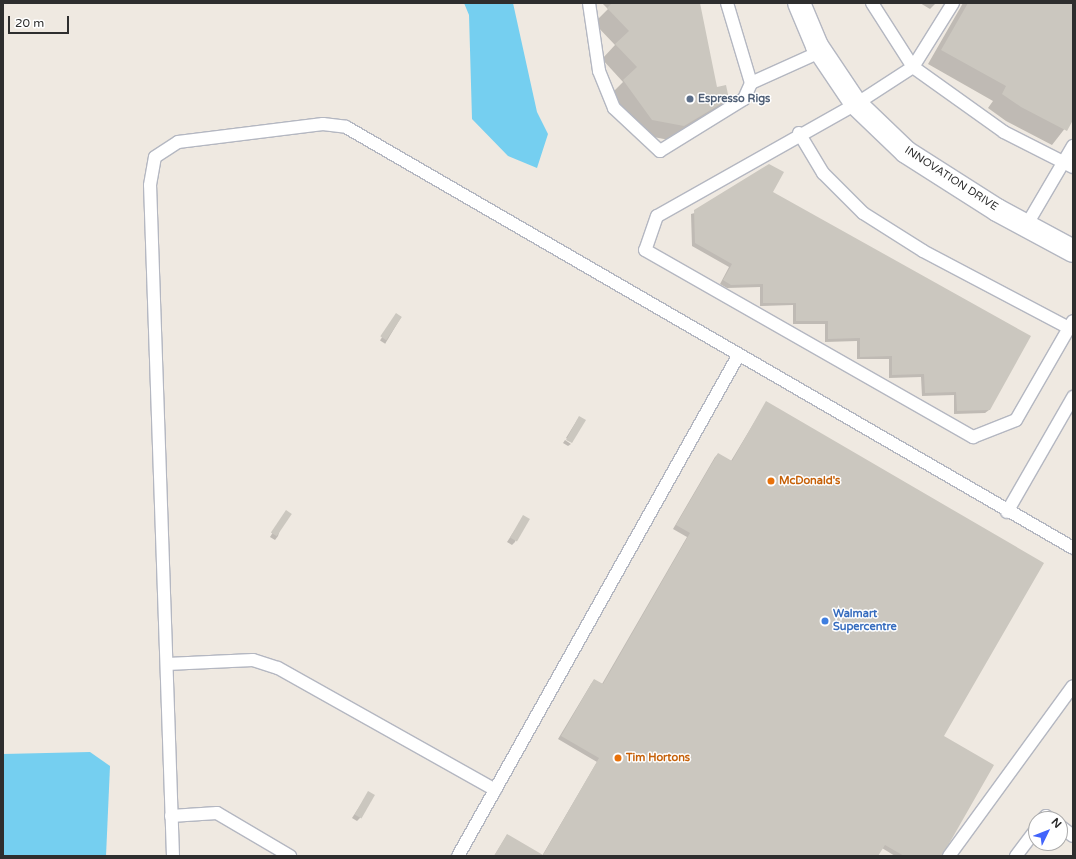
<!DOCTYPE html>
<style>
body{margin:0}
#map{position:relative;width:1076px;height:859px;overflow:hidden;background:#efe9e1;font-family:"Varela Round",sans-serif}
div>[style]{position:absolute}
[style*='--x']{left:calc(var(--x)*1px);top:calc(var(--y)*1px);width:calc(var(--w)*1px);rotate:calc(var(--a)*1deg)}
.water>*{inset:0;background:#75cff0}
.shadow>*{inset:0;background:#0003;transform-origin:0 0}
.building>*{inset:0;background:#cbc7bf;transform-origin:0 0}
.roads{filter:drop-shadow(1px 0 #b4b7c1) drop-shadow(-1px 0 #b4b7c1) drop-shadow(0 1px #b4b7c1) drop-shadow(0 -1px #b4b7c1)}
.service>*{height:12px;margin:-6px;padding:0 6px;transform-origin:6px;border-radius:6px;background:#fff}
.minor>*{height:22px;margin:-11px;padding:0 11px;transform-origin:11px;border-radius:11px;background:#fff}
.dots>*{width:11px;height:11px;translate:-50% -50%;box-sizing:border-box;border:2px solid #fff;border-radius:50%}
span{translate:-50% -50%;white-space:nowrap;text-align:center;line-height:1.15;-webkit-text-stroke:3px #fff;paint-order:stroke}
.service-label{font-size:11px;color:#4e5e75;font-weight:700}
.left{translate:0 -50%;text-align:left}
.street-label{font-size:11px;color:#2e2e2e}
.food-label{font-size:11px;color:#c56008;font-weight:700}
.shop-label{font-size:11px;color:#366cbe;font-weight:700}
.frame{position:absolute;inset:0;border:4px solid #2e2e2e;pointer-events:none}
.north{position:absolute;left:1028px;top:811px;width:40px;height:40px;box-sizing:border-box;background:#fff;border:1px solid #ababab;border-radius:50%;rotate:47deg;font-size:11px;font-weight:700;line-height:16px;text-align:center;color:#2e2e2e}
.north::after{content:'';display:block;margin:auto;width:14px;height:18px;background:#4264fb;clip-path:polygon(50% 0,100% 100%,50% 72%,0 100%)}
.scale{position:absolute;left:8px;top:16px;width:61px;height:18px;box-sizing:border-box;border:2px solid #2e2e2e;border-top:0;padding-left:5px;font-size:12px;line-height:14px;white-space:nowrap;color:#2e2e2e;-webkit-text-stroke:3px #fff;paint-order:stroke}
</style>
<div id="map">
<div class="water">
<div style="clip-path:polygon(464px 3px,513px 3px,537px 112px,548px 134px,537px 168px,508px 156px,472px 119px,469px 15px)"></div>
<div style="clip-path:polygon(90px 752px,110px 766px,106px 856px,3px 856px,3px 754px)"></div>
</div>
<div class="shadow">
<div style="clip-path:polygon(602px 3px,699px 3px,716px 88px,728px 99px,714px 113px,669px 140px,638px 134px,610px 95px,623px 82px,602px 59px,615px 45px,594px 23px,608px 9px)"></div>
<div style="clip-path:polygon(920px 3px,936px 3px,930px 9px)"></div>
<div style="clip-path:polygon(963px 3px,1073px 3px,1073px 118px,1052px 145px,1006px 121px,988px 108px,993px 101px,928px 64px)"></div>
<div style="clip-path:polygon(772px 192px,989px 410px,985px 413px,954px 414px,954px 395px,922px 396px,921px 377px,889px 378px,889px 359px,857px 359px,857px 341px,825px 342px,825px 324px,793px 324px,793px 305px,760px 306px,760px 287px,727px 288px,720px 284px,729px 267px,692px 246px,691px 214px)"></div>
<div style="left:396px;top:314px;width:6px;height:31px;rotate:31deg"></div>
<div style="clip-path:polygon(766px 403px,941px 856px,895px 856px,882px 848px,877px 856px,494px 856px,507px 835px,542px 856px,597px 762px,558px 739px,591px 684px,594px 680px,602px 684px,687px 537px,673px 529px,715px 457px,718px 454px,731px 461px)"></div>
<div style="clip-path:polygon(579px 417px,572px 442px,566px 438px)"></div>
<div style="clip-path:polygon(565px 440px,571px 444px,568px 446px,563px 443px)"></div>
<div style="clip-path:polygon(286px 511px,278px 536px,275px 540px,270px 537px)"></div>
<div style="clip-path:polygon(524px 516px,515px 542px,512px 545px,507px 542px)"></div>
<div style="clip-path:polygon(369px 792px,360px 818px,357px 821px,352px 818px)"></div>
</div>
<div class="building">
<div style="clip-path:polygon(612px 3px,700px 3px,717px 87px,726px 85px,729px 99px,684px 126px,652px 120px,623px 80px,637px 67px,615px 44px,629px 31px,607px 8px)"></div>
<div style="clip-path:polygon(968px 3px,1073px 3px,1073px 120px,1067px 131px,1021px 107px,1002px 94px,1006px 86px,941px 50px)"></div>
<div style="clip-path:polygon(769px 164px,784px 172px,773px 192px,1031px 336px,990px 410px,957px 411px,956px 392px,925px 393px,924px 374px,892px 375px,892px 356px,860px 357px,860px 338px,828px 339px,828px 321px,796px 321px,796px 303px,763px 303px,763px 284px,731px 285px,723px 280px,732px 264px,695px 243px,694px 210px)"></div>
<div style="left:396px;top:313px;width:7px;height:28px;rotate:34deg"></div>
<div style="clip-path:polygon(766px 401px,1044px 563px,944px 736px,994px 765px,942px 856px,904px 856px,885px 845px,878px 856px,494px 856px,507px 834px,543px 855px,599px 758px,561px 736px,594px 679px,603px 684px,690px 533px,676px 525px,718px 453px,732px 461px)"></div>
<div style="clip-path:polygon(579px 416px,586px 420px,572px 443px,566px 440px)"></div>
<div style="left:286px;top:510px;width:7px;height:27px;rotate:34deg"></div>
<div style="left:523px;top:515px;width:8px;height:26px;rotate:30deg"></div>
<div style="left:368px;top:791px;width:8px;height:27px;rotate:30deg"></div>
</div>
<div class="roads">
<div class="service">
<div style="--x:589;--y:3;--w:69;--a:81.6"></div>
<div style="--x:599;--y:71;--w:40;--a:68"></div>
<div style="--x:614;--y:108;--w:63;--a:43.1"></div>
<div style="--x:660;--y:151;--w:99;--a:-31.8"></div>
<div style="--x:744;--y:99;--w:17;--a:-66"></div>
<div style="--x:727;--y:3;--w:84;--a:73.3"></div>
<div style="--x:751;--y:83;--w:76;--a:-24.2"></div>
<div style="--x:872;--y:3;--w:76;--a:57.4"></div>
<div style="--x:913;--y:67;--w:112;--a:35.5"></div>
<div style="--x:1004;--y:132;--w:77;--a:26.9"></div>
<div style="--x:953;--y:3;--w:75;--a:122"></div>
<div style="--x:913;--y:67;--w:68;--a:147"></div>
<div style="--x:856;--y:104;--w:228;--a:150.6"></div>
<div style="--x:657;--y:216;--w:36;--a:109"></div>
<div style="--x:645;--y:250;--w:378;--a:29.7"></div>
<div style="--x:973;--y:437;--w:46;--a:-21.6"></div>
<div style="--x:1016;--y:420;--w:114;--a:-60.1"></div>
<div style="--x:799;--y:133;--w:47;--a:59"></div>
<div style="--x:823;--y:173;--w:57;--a:45"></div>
<div style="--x:863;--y:213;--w:71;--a:32.3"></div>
<div style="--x:923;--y:251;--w:165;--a:27.8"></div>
<div style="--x:1026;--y:226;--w:93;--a:-59.6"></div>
<div style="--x:1007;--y:512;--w:133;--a:-60.1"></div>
<div style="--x:167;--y:664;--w:86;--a:-2.7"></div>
<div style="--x:253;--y:660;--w:26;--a:18"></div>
<div style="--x:278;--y:668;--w:249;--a:29.3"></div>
<div style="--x:171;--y:816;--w:46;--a:-3.7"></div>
<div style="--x:217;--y:813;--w:85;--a:30.5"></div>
<div style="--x:1043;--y:819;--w:4;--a:-45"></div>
<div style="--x:1046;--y:816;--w:5;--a:37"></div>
<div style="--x:1060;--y:826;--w:16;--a:38"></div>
<div style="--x:173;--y:856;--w:671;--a:-91.96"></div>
<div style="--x:150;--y:185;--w:28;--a:-80"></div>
<div style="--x:155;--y:157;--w:27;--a:-33"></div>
<div style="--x:178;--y:142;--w:146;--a:-7.1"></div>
<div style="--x:323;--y:124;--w:23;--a:7"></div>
<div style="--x:346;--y:127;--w:840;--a:30.07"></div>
<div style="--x:458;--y:856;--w:573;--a:-60.75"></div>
<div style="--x:949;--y:856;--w:210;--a:-53.9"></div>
<div style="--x:1016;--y:856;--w:34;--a:-53"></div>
</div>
<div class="minor">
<div style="--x:799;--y:3;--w:47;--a:67.3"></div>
<div style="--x:817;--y:46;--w:70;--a:56.1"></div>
<div style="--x:856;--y:104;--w:69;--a:43.8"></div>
<div style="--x:906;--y:152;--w:108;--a:32.5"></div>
<div style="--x:997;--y:210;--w:86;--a:28.3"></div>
</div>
</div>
<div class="dots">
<div style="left:690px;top:99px;background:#5c6f8a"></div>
<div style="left:771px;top:481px;background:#e8710a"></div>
<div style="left:825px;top:621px;background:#3f7fe0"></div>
<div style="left:618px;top:758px;background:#e8710a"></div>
</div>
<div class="service-label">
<span class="left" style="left:698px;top:99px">Espresso Rigs</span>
</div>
<div class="street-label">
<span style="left:951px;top:179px;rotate:33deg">INNOVATION DRIVE</span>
</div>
<div class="food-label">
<span class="left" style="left:779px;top:481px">McDonald's</span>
<span class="left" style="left:626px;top:758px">Tim Hortons</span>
</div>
<div class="shop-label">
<span class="left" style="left:833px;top:621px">Walmart<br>Supercentre</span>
</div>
<div class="frame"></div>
<div class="north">N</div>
<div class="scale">20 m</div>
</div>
